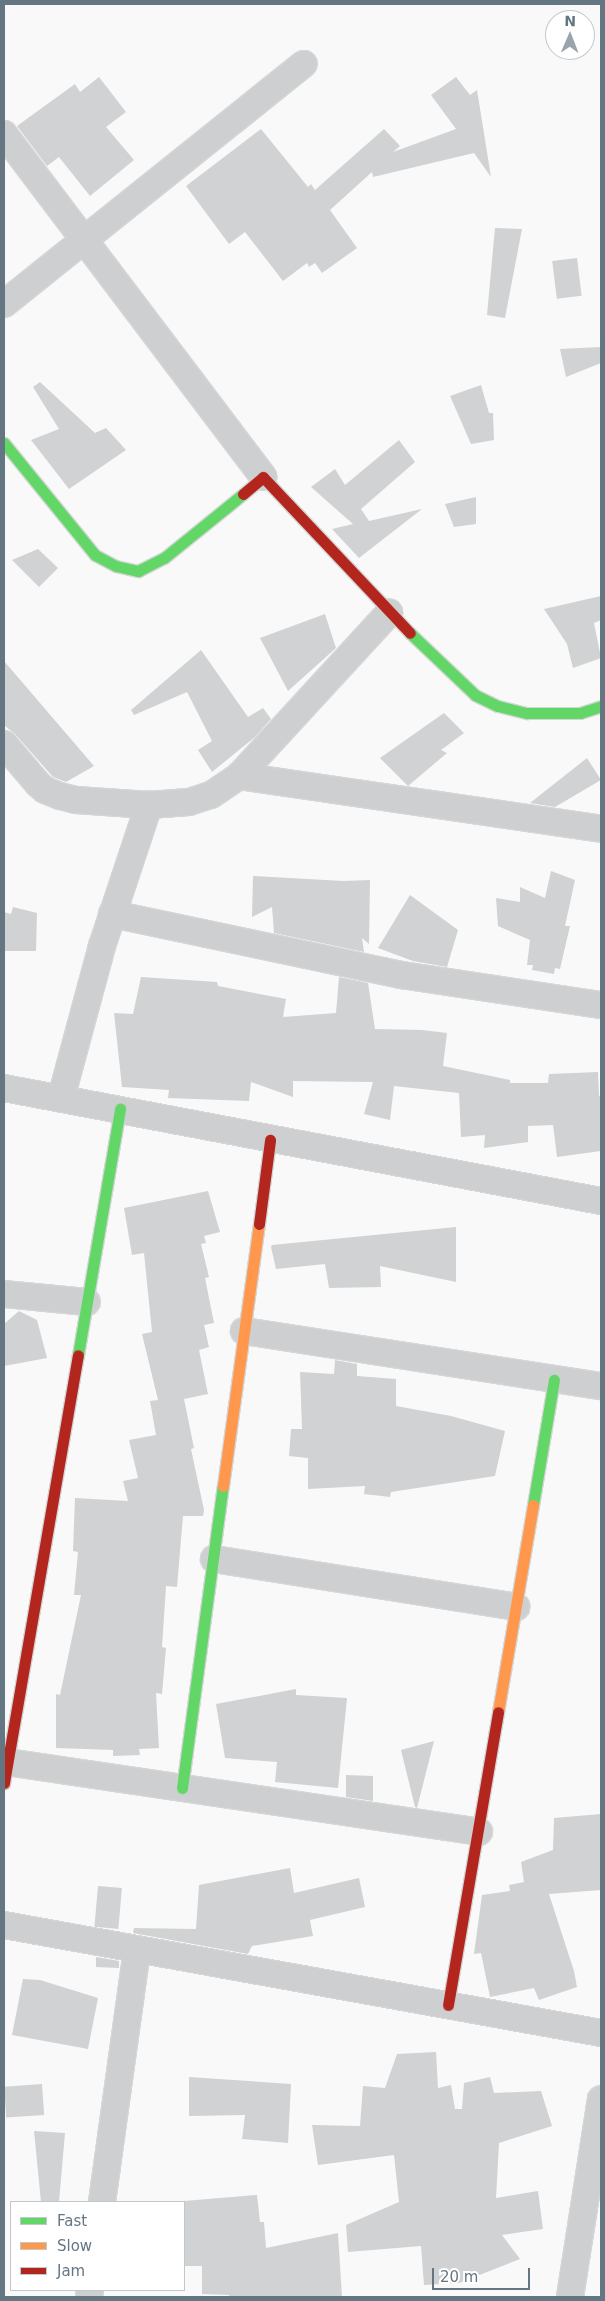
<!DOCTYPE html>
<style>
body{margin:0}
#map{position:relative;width:605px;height:2301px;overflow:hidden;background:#f9f9f9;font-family:"DejaVu Sans",sans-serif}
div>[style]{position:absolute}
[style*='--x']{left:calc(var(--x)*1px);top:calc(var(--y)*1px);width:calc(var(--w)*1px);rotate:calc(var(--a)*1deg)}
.building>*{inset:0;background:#d0d2d3;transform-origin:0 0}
.roads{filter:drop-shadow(1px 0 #d5d6d7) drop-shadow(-1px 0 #d5d6d7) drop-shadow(0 1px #d5d6d7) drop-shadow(0 -1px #d5d6d7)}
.street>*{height:26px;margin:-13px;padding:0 13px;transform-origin:13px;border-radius:13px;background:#cecfd0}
.fast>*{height:11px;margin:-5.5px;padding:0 5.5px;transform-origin:5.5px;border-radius:5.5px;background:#63d668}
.slow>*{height:11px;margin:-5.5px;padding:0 5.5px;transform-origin:5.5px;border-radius:5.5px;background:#ff974d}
.jam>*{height:11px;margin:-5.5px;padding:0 5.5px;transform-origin:5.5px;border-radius:5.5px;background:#b3261e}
span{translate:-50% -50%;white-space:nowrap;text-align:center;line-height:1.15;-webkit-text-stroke:5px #fff;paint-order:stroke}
.frame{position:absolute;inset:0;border:5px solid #657683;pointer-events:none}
.legend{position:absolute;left:10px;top:2201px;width:175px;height:90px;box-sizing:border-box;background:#fff;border:1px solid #c1c8cd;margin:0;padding:6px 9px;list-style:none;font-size:15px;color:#657683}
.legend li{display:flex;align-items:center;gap:10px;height:25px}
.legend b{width:25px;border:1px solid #c1c8cd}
.north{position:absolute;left:545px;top:10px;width:50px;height:50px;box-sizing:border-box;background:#fff;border:1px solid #c1c8cd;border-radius:50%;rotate:1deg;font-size:14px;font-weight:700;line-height:20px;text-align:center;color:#657683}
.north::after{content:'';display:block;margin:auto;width:18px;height:22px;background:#99a4ac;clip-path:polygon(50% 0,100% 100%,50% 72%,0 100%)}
.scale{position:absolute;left:432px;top:2268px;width:98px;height:22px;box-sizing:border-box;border:2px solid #657683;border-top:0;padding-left:6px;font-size:15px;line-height:18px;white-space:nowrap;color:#657683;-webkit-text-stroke:4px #fff;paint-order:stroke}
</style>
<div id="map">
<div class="building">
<div style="clip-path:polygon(99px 77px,126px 112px,106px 127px,134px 160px,90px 196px,59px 157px,47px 166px,17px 126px,75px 84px,80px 92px)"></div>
<div style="clip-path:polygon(456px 77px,470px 95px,477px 90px,491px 177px,474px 153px,373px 177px,372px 172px,330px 210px,357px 248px,322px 273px,315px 263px,309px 267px,307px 263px,283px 281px,245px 232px,229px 244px,186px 186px,261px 129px,308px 187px,311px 184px,315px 190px,384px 129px,400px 146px,393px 152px,456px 129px,431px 95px)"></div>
<div style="clip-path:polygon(495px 228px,522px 229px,505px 318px,487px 315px)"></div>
<div style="left:577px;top:258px;width:38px;height:25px;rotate:83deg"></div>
<div style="clip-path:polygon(601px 347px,601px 363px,566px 377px,560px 349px)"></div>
<div style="clip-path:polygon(40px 382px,95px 433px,106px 428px,126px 450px,69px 489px,31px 440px,59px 429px,33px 387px)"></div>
<div style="clip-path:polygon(481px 385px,489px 413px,493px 413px,494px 440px,471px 444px,450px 396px)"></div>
<div style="clip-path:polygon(399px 440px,415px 462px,361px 509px,369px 521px,422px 509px,359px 558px,332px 529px,353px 524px,311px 487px,335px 469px,345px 485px)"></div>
<div style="clip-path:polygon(476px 497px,476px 524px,454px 527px,445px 504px)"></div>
<div style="clip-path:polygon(38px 549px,58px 568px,39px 587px,12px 560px)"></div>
<div style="clip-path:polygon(601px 596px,601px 620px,594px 623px,601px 658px,573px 668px,567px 644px,544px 609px)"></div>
<div style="clip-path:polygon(325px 614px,336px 648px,288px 691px,260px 638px)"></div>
<div style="clip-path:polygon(201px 650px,248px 717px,263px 708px,271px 719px,255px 737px,212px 772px,198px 750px,212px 741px,187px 692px,134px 715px,131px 710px)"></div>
<div style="clip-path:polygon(4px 661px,94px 766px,66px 782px,53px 777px,15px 734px,4px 725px)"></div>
<div style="clip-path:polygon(444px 713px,464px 733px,441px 750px,447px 753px,408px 786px,380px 758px)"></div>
<div style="clip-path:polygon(587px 758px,601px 780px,555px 807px,530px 803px)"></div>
<div style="clip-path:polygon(551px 871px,575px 880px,565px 926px,570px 926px,560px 969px,555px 968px,554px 974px,532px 970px,533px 965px,527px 965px,530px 940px,498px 926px,496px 898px,520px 902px,520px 887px,545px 898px)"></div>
<div style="clip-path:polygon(253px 876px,343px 881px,370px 880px,369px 944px,362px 938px,364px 952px,274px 933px,272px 907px,252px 917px)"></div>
<div style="clip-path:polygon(410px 895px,458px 930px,447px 967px,413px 961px,378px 948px)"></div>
<div style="clip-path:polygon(13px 907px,37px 913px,36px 951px,4px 951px,4px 912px,11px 914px)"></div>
<div style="clip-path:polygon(141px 977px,217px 982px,218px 986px,286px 999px,283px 1017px,336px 1013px,339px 977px,368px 983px,375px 1029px,422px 1030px,447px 1033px,443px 1066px,510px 1080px,510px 1083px,548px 1083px,549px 1074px,598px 1072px,599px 1096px,601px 1096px,601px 1151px,557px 1157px,553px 1125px,528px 1126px,528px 1142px,484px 1148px,485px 1135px,461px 1137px,459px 1093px,394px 1086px,390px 1120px,364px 1114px,373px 1082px,293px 1081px,293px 1097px,251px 1082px,249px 1101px,168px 1098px,169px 1090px,122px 1087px,114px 1013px,133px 1014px)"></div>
<div style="clip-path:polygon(208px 1191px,220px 1232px,204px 1236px,206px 1243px,201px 1244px,209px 1277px,205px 1278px,214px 1323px,204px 1325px,209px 1347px,199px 1350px,208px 1394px,184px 1399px,194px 1448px,191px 1449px,204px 1510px,203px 1516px,183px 1516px,177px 1587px,166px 1586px,162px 1647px,166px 1648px,162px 1694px,156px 1693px,159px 1748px,139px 1749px,140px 1755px,113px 1756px,113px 1750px,56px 1748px,56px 1694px,60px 1695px,81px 1595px,74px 1595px,78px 1552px,73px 1551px,75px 1498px,128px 1501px,123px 1481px,138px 1478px,129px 1440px,156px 1435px,150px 1401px,158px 1400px,142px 1334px,152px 1332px,144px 1253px,132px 1255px,124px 1208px)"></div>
<div style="clip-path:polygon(456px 1227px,456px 1282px,380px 1266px,381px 1287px,329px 1288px,325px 1264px,276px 1269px,271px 1247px,272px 1245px)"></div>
<div style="clip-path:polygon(19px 1311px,37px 1320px,47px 1358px,4px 1366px,4px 1324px)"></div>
<div style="clip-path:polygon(335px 1360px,357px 1364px,357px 1376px,396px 1379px,396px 1406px,451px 1416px,505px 1431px,495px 1476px,391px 1492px,390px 1497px,364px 1494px,365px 1486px,308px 1489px,308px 1458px,289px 1456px,291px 1429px,302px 1429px,300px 1372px,334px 1374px)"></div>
<div style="clip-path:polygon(296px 1689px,296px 1695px,347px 1698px,338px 1788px,275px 1782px,277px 1762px,225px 1758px,216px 1704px)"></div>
<div style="clip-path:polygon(434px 1741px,417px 1808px,415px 1807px,401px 1750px)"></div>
<div style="clip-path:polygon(346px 1775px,373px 1776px,373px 1801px,346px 1797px)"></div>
<div style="clip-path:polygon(601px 1814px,601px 1890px,549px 1894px,574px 1971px,577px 1987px,539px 2000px,534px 1988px,490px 1997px,481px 1953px,474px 1954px,482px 1895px,510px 1891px,509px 1885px,524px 1882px,521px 1862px,553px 1850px,554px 1818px)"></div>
<div style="clip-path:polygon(290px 1868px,294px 1893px,359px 1878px,365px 1907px,310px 1920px,313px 1936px,252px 1946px,248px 1954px,133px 1933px,134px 1928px,196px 1929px,199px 1885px)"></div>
<div style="left:98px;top:1886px;width:24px;height:41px;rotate:5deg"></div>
<div style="clip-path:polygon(96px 1957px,119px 1961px,119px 1968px,96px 1967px)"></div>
<div style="clip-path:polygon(23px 1979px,40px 1980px,98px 1998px,88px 2049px,12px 2035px)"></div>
<div style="clip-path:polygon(436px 2052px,438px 2088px,451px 2085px,455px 2109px,462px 2109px,464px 2083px,490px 2077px,494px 2093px,541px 2091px,552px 2126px,499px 2143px,496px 2198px,538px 2191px,543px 2229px,502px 2235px,520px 2259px,459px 2283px,424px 2285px,421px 2246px,348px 2252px,346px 2225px,399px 2202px,394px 2155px,318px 2165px,312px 2125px,360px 2126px,363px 2086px,385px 2088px,397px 2054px)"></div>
<div style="clip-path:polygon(189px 2077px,291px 2084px,288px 2143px,242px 2139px,245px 2115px,189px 2116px)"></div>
<div style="left:42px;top:2084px;width:31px;height:38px;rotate:86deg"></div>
<div style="clip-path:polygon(34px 2131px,65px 2133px,59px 2202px,41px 2202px)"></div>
<div style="clip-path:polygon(257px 2195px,260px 2222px,264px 2222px,266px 2248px,338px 2233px,342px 2297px,229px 2297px,229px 2295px,202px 2294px,202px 2266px,184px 2266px,184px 2201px)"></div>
</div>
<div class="roads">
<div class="street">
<div style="--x:4;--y:134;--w:430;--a:52.9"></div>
<div style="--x:4;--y:304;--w:384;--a:-38.7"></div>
<div style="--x:4;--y:744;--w:52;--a:49.6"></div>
<div style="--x:38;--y:784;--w:9;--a:41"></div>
<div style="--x:45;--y:790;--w:16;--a:22"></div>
<div style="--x:60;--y:796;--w:16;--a:14"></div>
<div style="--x:76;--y:800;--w:73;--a:3.9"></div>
<div style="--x:149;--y:805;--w:40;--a:-4.3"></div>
<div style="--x:189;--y:802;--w:23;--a:-18"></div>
<div style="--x:211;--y:795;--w:34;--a:-34"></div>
<div style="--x:239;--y:776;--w:222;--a:-47.4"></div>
<div style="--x:239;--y:776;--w:366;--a:8.3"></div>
<div style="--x:112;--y:914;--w:296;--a:11.9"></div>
<div style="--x:402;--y:975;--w:201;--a:8.6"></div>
<div style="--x:4;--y:1088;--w:608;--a:10.72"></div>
<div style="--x:61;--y:1098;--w:157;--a:-74.9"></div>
<div style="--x:102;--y:946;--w:149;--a:-71.6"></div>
<div style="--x:4;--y:1294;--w:83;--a:5.5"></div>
<div style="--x:244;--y:1331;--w:361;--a:8.8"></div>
<div style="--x:214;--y:1559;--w:306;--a:9"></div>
<div style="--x:7;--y:1762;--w:477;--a:8.4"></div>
<div style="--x:4;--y:1925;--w:607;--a:10.25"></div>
<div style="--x:102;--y:2202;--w:255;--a:-82.1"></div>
<div style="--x:89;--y:2297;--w:7;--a:-82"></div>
<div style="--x:570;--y:2297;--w:200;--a:-81.1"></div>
</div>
<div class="fast">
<div style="--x:4;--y:443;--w:144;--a:50.9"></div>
<div style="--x:95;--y:555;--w:24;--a:28"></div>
<div style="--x:116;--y:566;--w:23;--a:13"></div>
<div style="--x:138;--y:571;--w:29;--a:-27"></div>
<div style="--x:164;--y:558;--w:102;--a:-39"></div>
<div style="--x:410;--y:633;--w:90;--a:43.6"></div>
<div style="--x:475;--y:695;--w:25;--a:26"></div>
<div style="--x:498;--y:706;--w:30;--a:14"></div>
<div style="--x:527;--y:713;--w:53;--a:0"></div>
<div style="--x:580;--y:713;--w:22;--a:-18"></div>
<div style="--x:78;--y:1355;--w:250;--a:-80.3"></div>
<div style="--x:533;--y:1505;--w:127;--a:-80.5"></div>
<div style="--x:182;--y:1788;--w:305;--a:-82.3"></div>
</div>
<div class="slow">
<div style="--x:223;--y:1486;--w:264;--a:-82.2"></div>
<div style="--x:498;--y:1712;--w:210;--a:-80.4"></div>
</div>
<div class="jam">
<div style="--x:243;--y:494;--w:26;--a:-40"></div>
<div style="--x:263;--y:477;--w:214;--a:46.7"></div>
<div style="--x:259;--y:1224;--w:85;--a:-82.5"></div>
<div style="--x:4;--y:1783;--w:434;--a:-80.2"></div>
<div style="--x:448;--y:2005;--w:297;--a:-80.3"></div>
</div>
</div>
<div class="frame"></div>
<ul class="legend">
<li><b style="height:6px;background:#63d668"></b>Fast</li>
<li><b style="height:6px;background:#ff974d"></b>Slow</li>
<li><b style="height:6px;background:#b3261e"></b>Jam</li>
</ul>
<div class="north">N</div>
<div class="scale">20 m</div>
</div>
